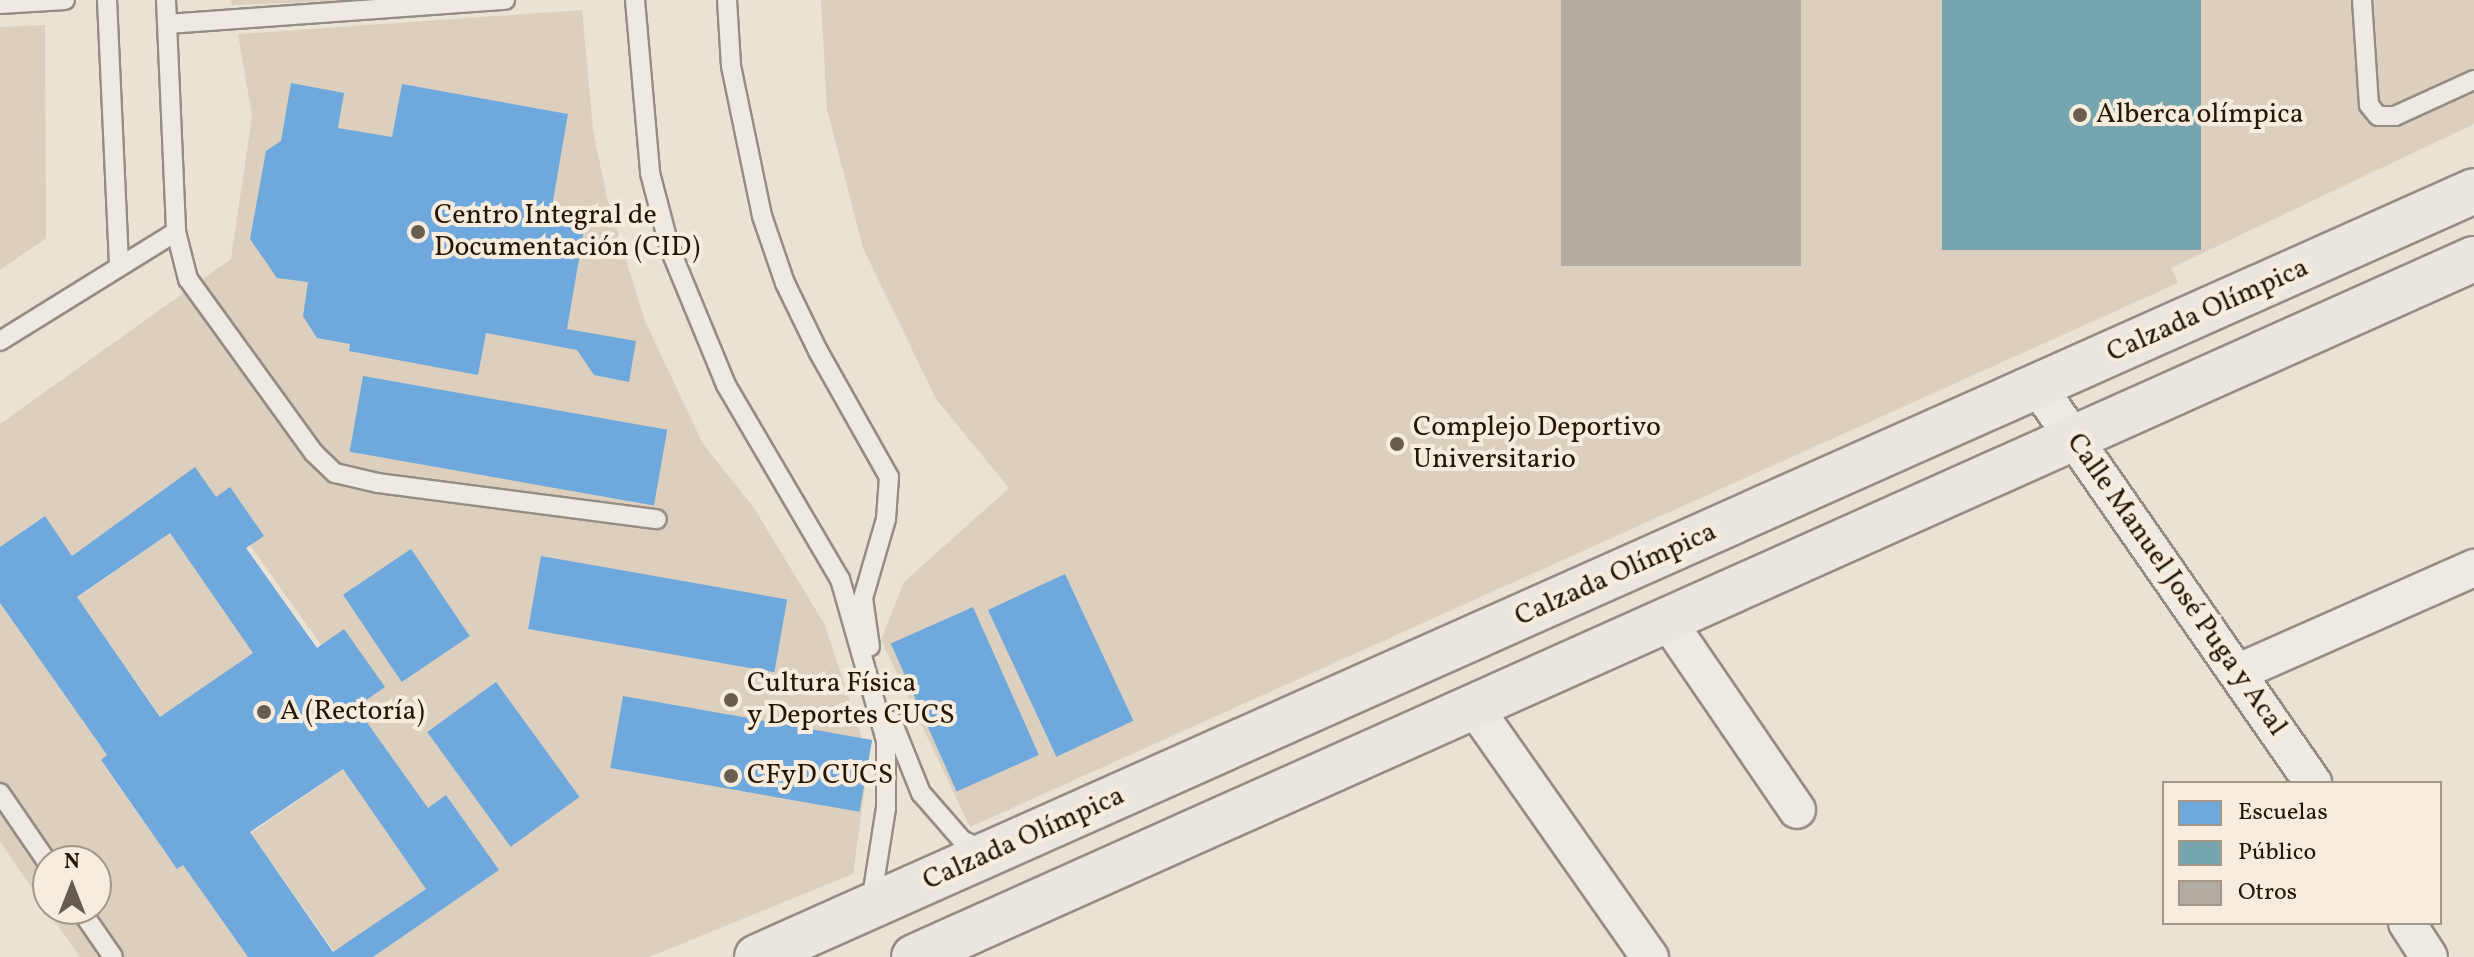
<!DOCTYPE html>
<meta charset="utf-8">
<style>
body{margin:0}
#map{position:relative;width:2474px;height:957px;overflow:hidden;background:#eae2d5;font-family:Vollkorn,serif}
div>[style]{position:absolute}
[style*='--x']{left:calc(var(--x)*1px);top:calc(var(--y)*1px);width:calc(var(--w)*1px);rotate:calc(var(--a)*1deg)}
.green>*{inset:0;background:#dccfbd;transform-origin:0 0}
.schools>*{inset:0;background:#6fa8dc;transform-origin:0 0}
.public>*{inset:0;background:#76a5af;transform-origin:0 0}
.building>*{inset:0;background:#b2aca2;transform-origin:0 0}
.roads{filter:drop-shadow(2px 0 #948d84) drop-shadow(-2px 0 #948d84) drop-shadow(0 2px #948d84) drop-shadow(0 -2px #948d84)}
.lane>*{height:18px;margin:-9px;padding:0 9px;transform-origin:9px;border-radius:9px;background:#eeeae3}
.street>*{height:36px;margin:-18px;padding:0 18px;transform-origin:18px;border-radius:18px;background:#eeeae3}
.primary>*{height:44px;margin:-22px;padding:0 22px;transform-origin:22px;border-radius:22px;background:#ebe6df}
.dots>*{width:22px;height:22px;translate:-50% -50%;box-sizing:border-box;border:4px solid #f7edde;border-radius:50%}
span{translate:-50% -50%;white-space:nowrap;text-align:center;line-height:1.15;-webkit-text-stroke:8px #f7edde;paint-order:stroke}
.poi-label{font-size:28px;color:#271604}
.left{translate:0 -50%;text-align:left}
.street-label{font-size:28px;color:#271604}
.legend{position:absolute;left:2162px;top:781px;width:280px;height:144px;box-sizing:border-box;background:#f7edde;border:2px solid #a49787;margin:0;padding:10px 14px;list-style:none;font-size:24px;color:#271604}
.legend li{display:flex;align-items:center;gap:16px;height:40px}
.legend b{width:40px;border:2px solid #a49787}
.north{position:absolute;left:32px;top:845px;width:80px;height:80px;box-sizing:border-box;background:#f7edde;border:2px solid #a49787;border-radius:50%;rotate:0deg;font-size:22px;font-weight:700;line-height:32px;text-align:center;color:#271604}
.north::after{content:'';display:block;margin:auto;width:28px;height:36px;background:#6b5d4d;clip-path:polygon(50% 0,100% 100%,50% 72%,0 100%)}
</style>
<div id="map">
<div class="green">
<div style="clip-path:polygon(231px 0,360px 0,232px 5px)"></div>
<div style="clip-path:polygon(821px 0,2474px 0,2474px 124px,2171px 268px,2178px 283px,970px 827px,881px 640px,904px 582px,1009px 488px,936px 399px,863px 248px,827px 109px)"></div>
<div style="clip-path:polygon(582px 10px,593px 130px,607px 198px,645px 321px,703px 444px,754px 508px,825px 625px,869px 759px,853px 874px,649px 957px,373px 957px,498px 870px,446px 795px,428px 808px,356px 707px,344px 630px,321px 645px,195px 468px,72px 556px,44px 516px,0 547px,0 424px,231px 259px,252px 116px,238px 34px)"></div>
<div style="clip-path:polygon(45px 25px,46px 238px,0 270px,0 27px)"></div>
<div style="left:170px;top:533px;width:146px;height:113px;rotate:55deg"></div>
<div style="clip-path:polygon(evenodd,0 603px,107px 755px,101px 761px,177px 869px,183px 865px,248px 957px,80px 957px,0 842px,0 603px,48px 861px,96px 861px,96px 909px,48px 909px,48px 861px)"></div>
<div style="left:343px;top:769px;width:146px;height:112px;rotate:55deg"></div>
</div>
<div class="schools">
<div style="clip-path:polygon(291px 83px,344px 93px,338px 128px,392px 137px,402px 84px,568px 114px,550px 218px,585px 224px,567px 329px,636px 341px,629px 382px,594px 375px,577px 350px,486px 333px,478px 375px,349px 351px,350px 344px,317px 338px,303px 316px,308px 282px,277px 278px,250px 239px,266px 151px,281px 141px)"></div>
<div style="left:363px;top:376px;width:309px;height:77px;rotate:10deg"></div>
<div style="clip-path:polygon(evenodd,195px 467px,216px 497px,230px 487px,264px 536px,246px 548px,317px 648px,344px 629px,385px 687px,356px 707px,428px 808px,446px 795px,499px 870px,373px 957px,248px 957px,183px 865px,177px 869px,101px 760px,107px 755px,0 603px,0 547px,45px 516px,72px 556px,195px 467px,170px 533px,253px 653px,160px 717px,77px 597px,170px 533px,195px 467px,343px 769px,426px 889px,333px 952px,250px 832px,343px 769px)"></div>
<div style="left:411px;top:549px;width:105px;height:82px;rotate:56deg"></div>
<div style="left:541px;top:556px;width:250px;height:74px;rotate:10deg"></div>
<div style="left:1065px;top:574px;width:162px;height:85px;rotate:65deg"></div>
<div style="left:973px;top:607px;width:162px;height:90px;rotate:66deg"></div>
<div style="left:496px;top:682px;width:142px;height:85px;rotate:54deg"></div>
<div style="left:623px;top:696px;width:253px;height:73px;rotate:10deg"></div>
</div>
<div class="public">
<div style="left:1942px;top:0;width:259px;height:250px"></div>
</div>
<div class="building">
<div style="left:1561px;top:0;width:240px;height:266px"></div>
</div>
<div class="roads">
<div class="lane">
<div style="--x:107;--y:0;--w:267;--a:87.4"></div>
<div style="--x:166;--y:0;--w:232;--a:87.5"></div>
<div style="--x:176;--y:232;--w:49;--a:75.7"></div>
<div style="--x:188;--y:279;--w:215;--a:54.1"></div>
<div style="--x:314;--y:453;--w:29;--a:44"></div>
<div style="--x:335;--y:473;--w:44;--a:13.1"></div>
<div style="--x:378;--y:483;--w:281;--a:7.4"></div>
<div style="--x:635;--y:0;--w:174;--a:85"></div>
<div style="--x:650;--y:173;--w:79;--a:75.3"></div>
<div style="--x:670;--y:249;--w:147;--a:67.6"></div>
<div style="--x:726;--y:385;--w:225;--a:59.6"></div>
<div style="--x:840;--y:579;--w:168;--a:74.1"></div>
<div style="--x:886;--y:741;--w:67;--a:90"></div>
<div style="--x:886;--y:808;--w:96;--a:99"></div>
<div style="--x:727;--y:0;--w:66;--a:86.5"></div>
<div style="--x:731;--y:66;--w:153;--a:78.3"></div>
<div style="--x:762;--y:216;--w:71;--a:71.1"></div>
<div style="--x:785;--y:283;--w:76;--a:64.1"></div>
<div style="--x:818;--y:351;--w:145;--a:60.6"></div>
<div style="--x:889;--y:477;--w:42;--a:94.1"></div>
<div style="--x:886;--y:519;--w:82;--a:106.2"></div>
<div style="--x:863;--y:598;--w:49;--a:81.9"></div>
<div style="--x:2362;--y:0;--w:105;--a:86.2"></div>
<div style="--x:2369;--y:105;--w:14;--a:51"></div>
<div style="--x:2378;--y:116;--w:17;--a:0"></div>
<div style="--x:2395;--y:116;--w:87;--a:-24.5"></div>
<div style="--x:0;--y:4;--w:65;--a:-3.5"></div>
<div style="--x:167;--y:24;--w:339;--a:-4.1"></div>
<div style="--x:0;--y:341;--w:207;--a:-31.8"></div>
<div style="--x:892;--y:721;--w:78;--a:68.1"></div>
<div style="--x:921;--y:793;--w:62;--a:48.9"></div>
<div style="--x:962;--y:840;--w:25;--a:26"></div>
<div style="--x:0;--y:793;--w:85;--a:55.6"></div>
<div style="--x:80;--y:909;--w:58;--a:55.5"></div>
</div>
<div class="street">
<div style="--x:2038;--y:387;--w:482;--a:55.2"></div>
<div style="--x:1667;--y:620;--w:230;--a:55.6"></div>
<div style="--x:2239;--y:672;--w:257;--a:-23.9"></div>
<div style="--x:1474;--y:707;--w:306;--a:54.9"></div>
<div style="--x:2407;--y:923;--w:40;--a:57.1"></div>
</div>
<div class="primary">
<div style="--x:757;--y:957;--w:1880;--a:-24.04"></div>
<div style="--x:914;--y:957;--w:1709;--a:-24.11"></div>
</div>
</div>
<div class="dots">
<div style="left:2080px;top:115px;background:#6b5d4d"></div>
<div style="left:418px;top:232px;background:#6b5d4d"></div>
<div style="left:1397px;top:444px;background:#6b5d4d"></div>
<div style="left:731px;top:700px;background:#6b5d4d"></div>
<div style="left:264px;top:712px;background:#6b5d4d"></div>
<div style="left:731px;top:776px;background:#6b5d4d"></div>
</div>
<div class="poi-label">
<span class="left" style="left:2096px;top:115px">Alberca olímpica</span>
<span class="left" style="left:434px;top:232px">Centro Integral de<br>Documentación (CID)</span>
<span class="left" style="left:1413px;top:444px">Complejo Deportivo<br>Universitario</span>
<span class="left" style="left:747px;top:700px">Cultura Física<br>y Deportes CUCS</span>
<span class="left" style="left:280px;top:712px">A (Rectoría)</span>
<span class="left" style="left:747px;top:776px">CFyD CUCS</span>
</div>
<div class="street-label">
<span style="left:2208px;top:311px;rotate:-24deg">Calzada Olímpica</span>
<span style="left:1616px;top:575px;rotate:-24deg">Calzada Olímpica</span>
<span style="left:2176px;top:585px;rotate:55deg">Calle Manuel José Puga y Acal</span>
<span style="left:1024px;top:839px;rotate:-24deg">Calzada Olímpica</span>
</div>
<ul class="legend">
<li><b style="height:22px;background:#6fa8dc"></b>Escuelas</li>
<li><b style="height:22px;background:#76a5af"></b>Público</li>
<li><b style="height:22px;background:#b2aca2"></b>Otros</li>
</ul>
<div class="north">N</div>
</div>
